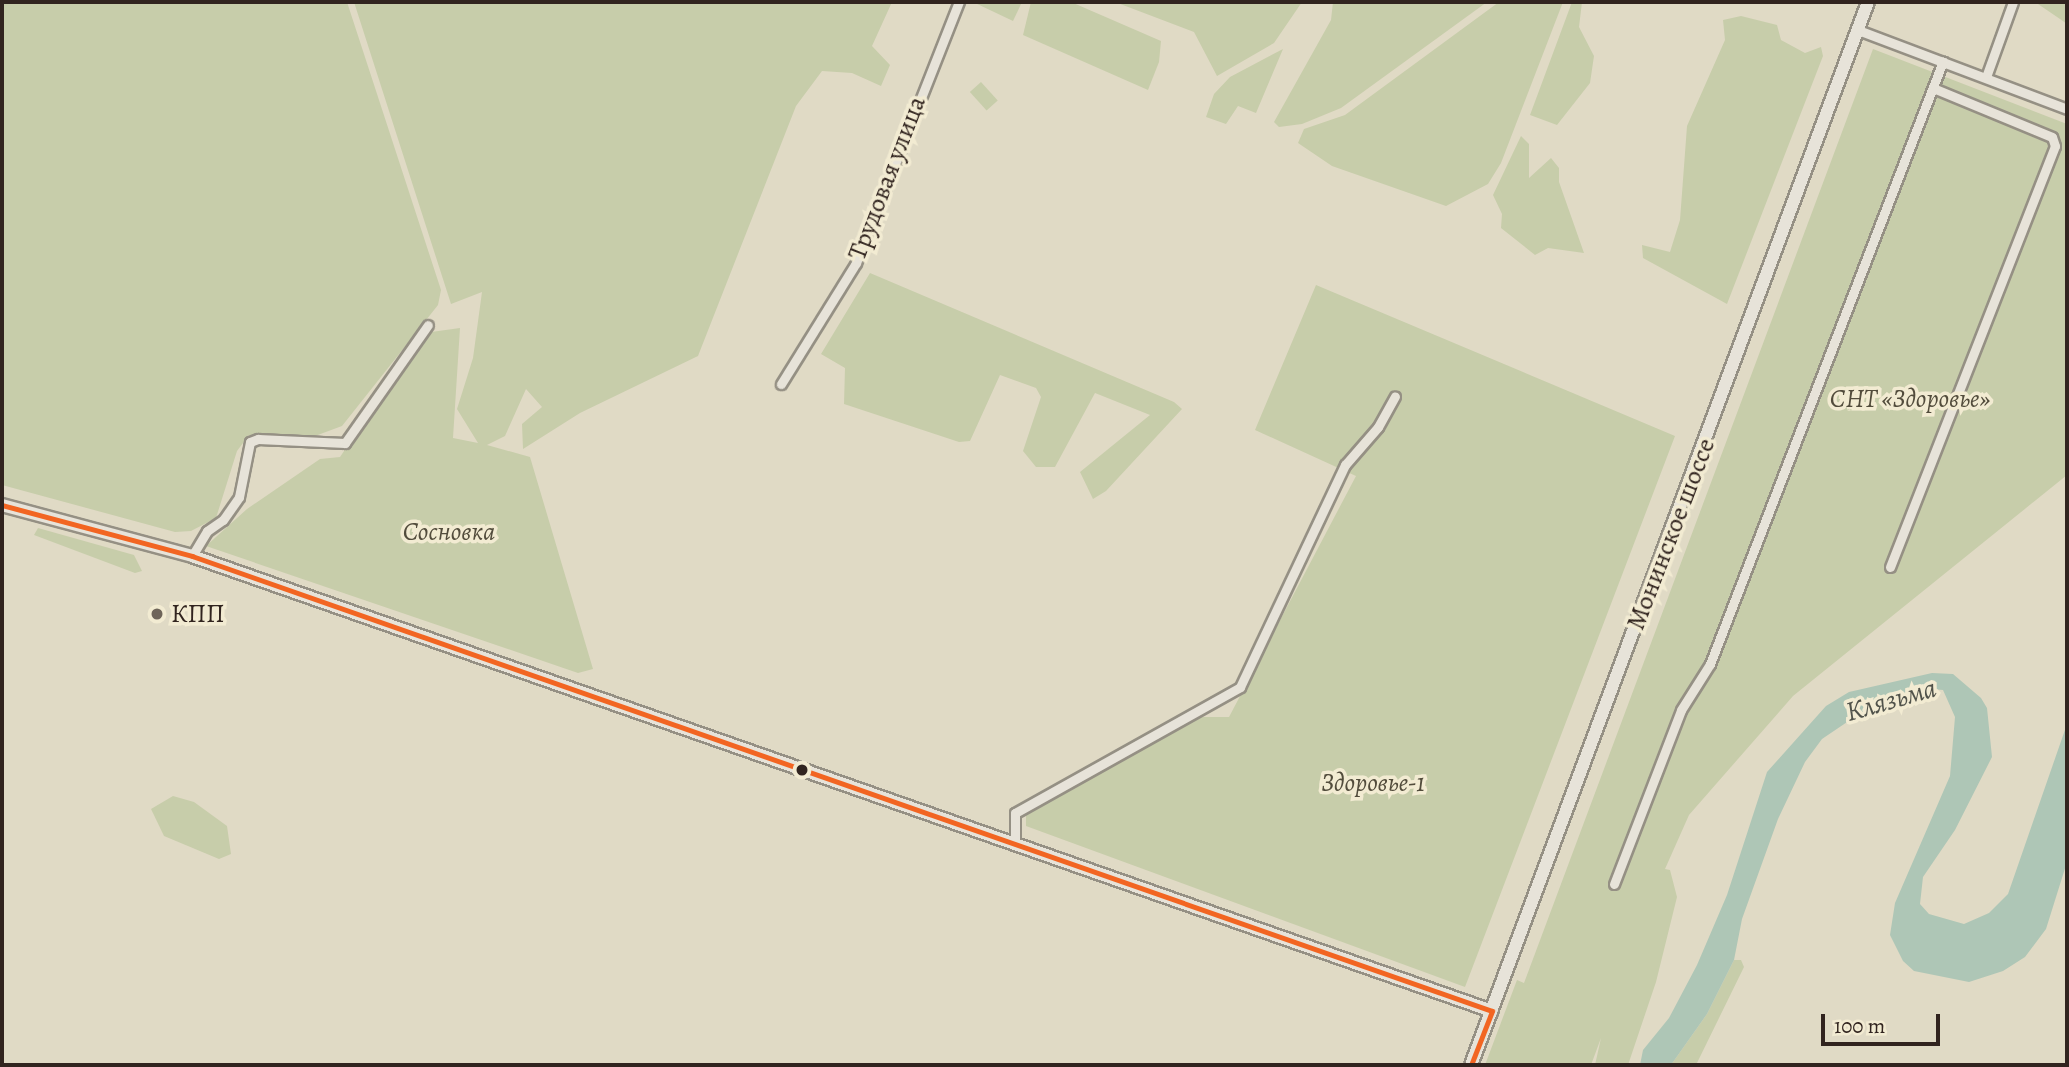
<!DOCTYPE html>
<meta charset="utf-8">
<style>
body{margin:0}
#map{position:relative;width:2069px;height:1067px;overflow:hidden;background:#e0dac5;font-family:Alegreya,serif}
div>[style]{position:absolute}
[style*='--x']{left:calc(var(--x)*1px);top:calc(var(--y)*1px);width:calc(var(--w)*1px);rotate:calc(var(--a)*1deg)}
.green>*{inset:0;background:#c7cdaa;transform-origin:0 0}
.water>*{inset:0;background:#aec6b6}
.roads{filter:drop-shadow(2px 0 #959084) drop-shadow(-2px 0 #959084) drop-shadow(0 2px #959084) drop-shadow(0 -2px #959084)}
.street>*{height:9px;margin:-4.5px;padding:0 4.5px;transform-origin:4.5px;border-radius:4.5px;background:#e7e3d9}
.secondary>*{height:12px;margin:-6px;padding:0 6px;transform-origin:6px;border-radius:6px;background:#e7e3d9}
.bus-1>*{height:5px;margin:-2.5px;padding:0 2.5px;transform-origin:2.5px;border-radius:2.5px;background:#f26522}
.dots>*{width:19px;height:19px;translate:-50% -50%;box-sizing:border-box;border:4px solid #f2ebd2;border-radius:50%}
span{translate:-50% -50%;white-space:nowrap;text-align:center;line-height:1.15;-webkit-text-stroke:7px #f2ebd2;paint-order:stroke}
.street-label{font-size:26px;color:#31241f}
.park-label{font-size:26px;color:#524c3c;font-style:italic}
.poi-label{font-size:26px;color:#31241f}
.left{translate:0 -50%;text-align:left}
.water-label{font-size:28px;color:#50524a;font-style:italic}
.frame{position:absolute;inset:0;border:4px solid #31241f;pointer-events:none}
.scale{position:absolute;left:1821px;top:1014px;width:119px;height:32px;box-sizing:border-box;border:4px solid #31241f;border-top:0;padding-left:9px;font-size:21px;line-height:24px;white-space:nowrap;color:#31241f;-webkit-text-stroke:5px #f2ebd2;paint-order:stroke}
</style>
<div id="map">
<div class="green">
<div style="clip-path:polygon(2px 2px,347px 2px,441px 290px,438px 305px,342px 426px,315px 436px,249px 435px,237px 451px,216px 518px,191px 531px,175px 532px,2px 485px)"></div>
<div style="clip-path:polygon(354px 2px,892px 2px,872px 46px,890px 65px,881px 86px,852px 73px,822px 71px,796px 106px,698px 356px,580px 413px,523px 449px,522px 424px,542px 407px,526px 389px,505px 436px,487px 445px,530px 457px,593px 669px,578px 673px,206px 546px,247px 509px,320px 459px,340px 457px,424px 333px,460px 328px,453px 438px,478px 443px,457px 409px,473px 358px,482px 292px,451px 304px)"></div>
<div style="clip-path:polygon(973px 2px,1022px 2px,1013px 21px)"></div>
<div style="clip-path:polygon(1031px 2px,1071px 2px,1161px 41px,1159px 62px,1148px 90px,1023px 35px)"></div>
<div style="clip-path:polygon(1115px 2px,1302px 2px,1274px 43px,1217px 76px,1194px 32px)"></div>
<div style="clip-path:polygon(1333px 2px,1487px 2px,1341px 108px,1302px 124px,1279px 127px,1274px 122px,1331px 20px)"></div>
<div style="clip-path:polygon(1499px 2px,1563px 2px,1501px 163px,1488px 184px,1446px 206px,1332px 166px,1298px 143px,1304px 129px,1345px 115px)"></div>
<div style="clip-path:polygon(1572px 2px,1582px 2px,1579px 27px,1594px 56px,1590px 83px,1557px 125px,1530px 115px)"></div>
<div style="clip-path:polygon(2035px 2px,2067px 2px,2067px 24px,2060px 19px)"></div>
<div style="clip-path:polygon(1741px 16px,1777px 25px,1781px 40px,1805px 53px,1821px 47px,1823px 56px,1727px 304px,1643px 258px,1642px 245px,1670px 252px,1680px 220px,1687px 126px,1725px 40px,1723px 20px)"></div>
<div style="clip-path:polygon(1283px 49px,1256px 113px,1238px 106px,1226px 124px,1206px 117px,1214px 94px,1230px 77px)"></div>
<div style="clip-path:polygon(1873px 49px,2067px 124px,2067px 475px,1793px 696px,1689px 815px,1665px 869px,1670px 870px,1677px 897px,1656px 982px,1628px 1065px,1595px 1065px,1601px 1038px,1591px 1065px,1485px 1065px,1517px 980px,1524px 983px)"></div>
<div style="left:981px;top:82px;width:25px;height:15px;rotate:48deg"></div>
<div style="clip-path:polygon(1521px 136px,1529px 144px,1529px 178px,1551px 158px,1559px 168px,1559px 182px,1584px 253px,1548px 248px,1535px 255px,1501px 228px,1502px 214px,1493px 195px)"></div>
<div style="clip-path:polygon(870px 273px,1174px 402px,1182px 409px,1106px 491px,1093px 499px,1080px 472px,1150px 415px,1095px 393px,1055px 467px,1036px 467px,1023px 451px,1041px 397px,1036px 388px,1000px 375px,970px 441px,959px 442px,844px 404px,845px 368px,821px 354px)"></div>
<div style="clip-path:polygon(1316px 285px,1675px 436px,1465px 987px,1026px 826px,1026px 813px,1182px 724px,1202px 717px,1229px 717px,1356px 476px,1255px 430px)"></div>
<div style="clip-path:polygon(38px 528px,134px 555px,142px 571px,135px 573px,34px 535px)"></div>
<div style="clip-path:polygon(173px 796px,194px 802px,227px 826px,231px 854px,219px 859px,164px 836px,151px 809px)"></div>
<div style="clip-path:polygon(1734px 960px,1741px 960px,1744px 967px,1696px 1065px,1671px 1065px,1707px 1014px)"></div>
</div>
<div class="water">
<div style="clip-path:polygon(1932px 673px,1953px 674px,1981px 698px,1987px 708px,1992px 757px,1955px 830px,1923px 877px,1920px 904px,1929px 914px,1964px 924px,1989px 913px,2008px 894px,2067px 724px,2067px 862px,2046px 929px,2025px 957px,2003px 971px,1969px 982px,1914px 971px,1903px 961px,1890px 935px,1895px 903px,1950px 776px,1955px 717px,1943px 690px,1931px 689px,1859px 714px,1822px 739px,1805px 762px,1778px 819px,1742px 919px,1734px 960px,1707px 1014px,1671px 1065px,1640px 1065px,1643px 1050px,1669px 1018px,1697px 965px,1727px 895px,1767px 772px,1826px 706px,1849px 692px)"></div>
</div>
<div class="roads">
<div class="street">
<div style="--x:1858;--y:30;--w:223;--a:20.7"></div>
<div style="--x:1986;--y:77;--w:80;--a:-70.2"></div>
<div style="--x:781;--y:384;--w:142;--a:-58.2"></div>
<div style="--x:856;--y:263;--w:281;--a:-68.5"></div>
<div style="--x:192;--y:556;--w:29;--a:-59"></div>
<div style="--x:207;--y:531;--w:19;--a:-35"></div>
<div style="--x:223;--y:520;--w:28;--a:-55"></div>
<div style="--x:239;--y:497;--w:56;--a:-78.7"></div>
<div style="--x:250;--y:442;--w:9;--a:-21"></div>
<div style="--x:258;--y:439;--w:87;--a:2.6"></div>
<div style="--x:345;--y:443;--w:144;--a:-54.9"></div>
<div style="--x:1890;--y:567;--w:452;--a:-68.6"></div>
<div style="--x:2055;--y:146;--w:9;--a:-108"></div>
<div style="--x:2052;--y:137;--w:129;--a:-157.6"></div>
<div style="--x:1015;--y:843;--w:30;--a:-90"></div>
<div style="--x:1015;--y:813;--w:258;--a:-29.2"></div>
<div style="--x:1240;--y:687;--w:246;--a:-64.7"></div>
<div style="--x:1345;--y:465;--w:50;--a:-49"></div>
<div style="--x:1378;--y:427;--w:35;--a:-61"></div>
<div style="--x:1614;--y:884;--w:186;--a:-68.9"></div>
<div style="--x:1681;--y:710;--w:54;--a:-57.8"></div>
<div style="--x:1710;--y:664;--w:646;--a:-68.87"></div>
</div>
<div class="secondary">
<div style="--x:2;--y:505;--w:197;--a:15"></div>
<div style="--x:192;--y:556;--w:1377;--a:19.29"></div>
<div style="--x:1471;--y:1065;--w:1135;--a:-69.52"></div>
</div>
</div>
<div class="bus-1">
<div style="--x:2;--y:505;--w:197;--a:15"></div>
<div style="--x:192;--y:556;--w:1377;--a:19.29"></div>
<div style="--x:1471;--y:1065;--w:58;--a:-68.7"></div>
</div>
<div class="dots">
<div style="left:157px;top:614px;background:#6e6459"></div>
<div style="left:802px;top:770px;background:#31241f"></div>
</div>
<div class="street-label">
<span style="left:887px;top:178px;rotate:-69deg">Трудовая улица</span>
<span style="left:1671px;top:534px;rotate:-69deg">Монинское шоссе</span>
</div>
<div class="park-label">
<span style="left:1910px;top:399px">СНТ «Здоровье»</span>
<span style="left:449px;top:532px">Сосновка</span>
<span style="left:1373px;top:783px">Здоровье-1</span>
</div>
<div class="poi-label">
<span class="left" style="left:171px;top:614px">КПП</span>
</div>
<div class="water-label">
<span style="left:1891px;top:700px;rotate:-16deg">Клязьма</span>
</div>
<div class="frame"></div>
<div class="scale">100 m</div>
</div>
